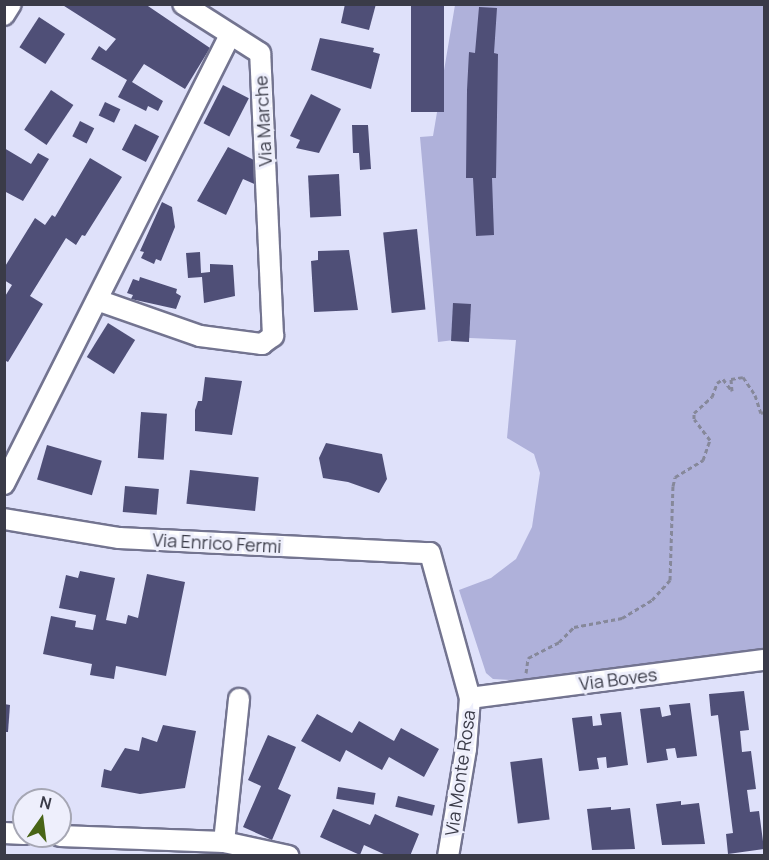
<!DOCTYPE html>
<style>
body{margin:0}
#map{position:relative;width:769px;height:860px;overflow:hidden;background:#dfe1fa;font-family:Manrope,sans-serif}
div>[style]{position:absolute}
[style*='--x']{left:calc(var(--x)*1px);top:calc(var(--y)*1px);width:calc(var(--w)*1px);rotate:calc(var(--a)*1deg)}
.green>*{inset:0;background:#afb1da}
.building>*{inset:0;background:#4f4f77;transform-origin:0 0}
.path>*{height:3px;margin-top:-1.5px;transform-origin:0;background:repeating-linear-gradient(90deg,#86889a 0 4.5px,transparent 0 7.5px)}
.roads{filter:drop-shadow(2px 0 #737490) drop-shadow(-2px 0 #737490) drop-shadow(0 2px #737490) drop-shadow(0 -2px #737490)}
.minor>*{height:20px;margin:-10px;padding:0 10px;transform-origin:10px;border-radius:10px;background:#fff}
span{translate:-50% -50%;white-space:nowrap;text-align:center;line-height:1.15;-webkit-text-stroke:6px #eeeffc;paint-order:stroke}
.street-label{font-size:18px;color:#3a3b48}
.frame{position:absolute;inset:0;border:6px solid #3a3b48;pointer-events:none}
.north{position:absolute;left:12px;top:788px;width:60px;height:60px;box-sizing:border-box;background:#eeeffc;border:2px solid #a6a7b4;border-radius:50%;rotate:14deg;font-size:16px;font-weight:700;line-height:24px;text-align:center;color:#3a3b48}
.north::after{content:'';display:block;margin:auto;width:21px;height:27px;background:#486416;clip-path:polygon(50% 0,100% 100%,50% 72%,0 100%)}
</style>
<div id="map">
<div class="green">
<div style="clip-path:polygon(455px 5px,764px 5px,764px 652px,531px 681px,493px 679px,486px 673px,459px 590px,491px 578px,516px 559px,532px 527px,540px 473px,534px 454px,507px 438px,516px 340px,470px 338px,438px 342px,420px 137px,433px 136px)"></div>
</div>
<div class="building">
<div style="clip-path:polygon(61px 4px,145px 4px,210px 48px,185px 89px,144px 64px,132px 82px,163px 101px,158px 111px,148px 106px,146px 111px,118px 97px,127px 80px,91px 59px,99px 46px,106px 51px,116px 39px)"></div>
<div style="clip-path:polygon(345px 4px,376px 4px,369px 30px,341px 23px)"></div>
<div style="left:411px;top:4px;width:33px;height:108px"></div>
<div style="clip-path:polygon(479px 7px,497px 8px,494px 53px,498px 54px,496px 178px,492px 178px,494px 235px,476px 236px,473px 178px,466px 178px,467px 90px,469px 52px,475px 53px)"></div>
<div style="left:39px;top:17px;width:31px;height:36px;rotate:33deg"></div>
<div style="clip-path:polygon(320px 38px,374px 48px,373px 52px,380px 54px,371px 89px,311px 70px)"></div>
<div style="left:223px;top:85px;width:29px;height:43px;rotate:27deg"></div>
<div style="left:51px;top:90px;width:27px;height:48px;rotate:34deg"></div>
<div style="clip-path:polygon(311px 94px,341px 109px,319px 153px,296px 148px,300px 140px,290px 136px)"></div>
<div style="left:105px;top:102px;width:17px;height:15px;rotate:25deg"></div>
<div style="left:80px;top:121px;width:16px;height:17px;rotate:27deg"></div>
<div style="left:135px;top:124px;width:27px;height:29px;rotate:27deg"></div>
<div style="clip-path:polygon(352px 125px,368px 125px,371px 169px,360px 170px,359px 153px,353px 153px)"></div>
<div style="clip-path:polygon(228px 147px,258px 162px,259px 186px,243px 179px,226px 215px,197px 201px)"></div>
<div style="clip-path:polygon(4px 148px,31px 164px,38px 153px,49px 159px,23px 201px,4px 191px)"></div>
<div style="clip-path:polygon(90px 158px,122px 177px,85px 236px,82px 235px,76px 245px,66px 238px,30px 296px,43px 304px,8px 362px,4px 360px,4px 298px,12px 285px,4px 280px,4px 268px,35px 218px,45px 225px,52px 215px,55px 217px)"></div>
<div style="left:339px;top:174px;width:42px;height:31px;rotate:87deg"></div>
<div style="clip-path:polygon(162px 202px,172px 207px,175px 227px,161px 261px,156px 259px,154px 264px,141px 258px,144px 252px,140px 251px)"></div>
<div style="left:417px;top:229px;width:81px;height:34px;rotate:84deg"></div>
<div style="clip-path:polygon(349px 250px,358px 310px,314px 312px,311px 261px,318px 260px,318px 251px)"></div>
<div style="clip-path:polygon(200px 252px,201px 273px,210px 272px,210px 264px,233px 265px,235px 296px,204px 303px,202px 277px,188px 278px,186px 253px)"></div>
<div style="clip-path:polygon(140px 277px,177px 289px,176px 293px,181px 296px,176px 309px,131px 299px,133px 295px,127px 293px,133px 279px,139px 281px)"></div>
<div style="left:453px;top:303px;width:18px;height:38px;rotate:3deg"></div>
<div style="left:108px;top:323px;width:32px;height:40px;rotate:32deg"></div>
<div style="clip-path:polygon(205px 377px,242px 381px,232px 435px,195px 431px,195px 410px,198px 401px,202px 401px)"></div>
<div style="left:141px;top:412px;width:26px;height:46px;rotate:4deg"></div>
<div style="clip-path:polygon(326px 443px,382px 454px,387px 479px,379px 493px,348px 482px,323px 478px,319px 458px)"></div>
<div style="left:47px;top:445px;width:57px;height:36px;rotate:16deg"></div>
<div style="left:190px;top:470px;width:69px;height:34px;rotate:6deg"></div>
<div style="left:125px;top:486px;width:34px;height:26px;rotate:5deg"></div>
<div style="clip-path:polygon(80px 571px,115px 578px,106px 620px,126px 624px,128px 615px,138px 618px,147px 574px,185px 582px,166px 676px,116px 666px,114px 679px,90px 675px,92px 664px,43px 654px,51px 616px,76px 621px,75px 627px,93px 630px,96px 615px,59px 608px,66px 575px,78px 578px)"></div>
<div style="clip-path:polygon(744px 691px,749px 730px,740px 731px,742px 752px,751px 751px,756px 789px,747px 790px,750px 812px,759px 811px,764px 849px,728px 854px,726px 834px,733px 833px,718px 715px,711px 716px,709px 694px)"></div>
<div style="clip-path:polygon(690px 703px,697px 756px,677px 758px,675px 748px,666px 749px,668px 760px,647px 763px,640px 709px,660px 707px,662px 717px,671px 715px,669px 705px)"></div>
<div style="clip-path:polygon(4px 704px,10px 705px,8px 732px,4px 732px)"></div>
<div style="clip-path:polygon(621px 712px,628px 765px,607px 768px,606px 757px,597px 758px,599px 769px,579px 771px,572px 718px,592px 716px,593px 726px,602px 725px,600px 714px)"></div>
<div style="clip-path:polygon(317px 714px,352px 733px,359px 721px,394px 741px,401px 728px,439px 749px,424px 777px,389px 757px,382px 770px,346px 750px,340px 762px,301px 741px)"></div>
<div style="clip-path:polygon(163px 725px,196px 731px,185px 788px,140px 794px,101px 787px,104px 769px,111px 771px,125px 748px,139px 751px,142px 737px,157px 742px)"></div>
<div style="clip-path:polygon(268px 735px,296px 747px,278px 789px,291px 795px,272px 840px,243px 827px,261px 786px,248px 780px)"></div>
<div style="left:542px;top:758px;width:62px;height:32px;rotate:83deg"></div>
<div style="left:338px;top:787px;width:38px;height:12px;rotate:9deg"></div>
<div style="left:398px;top:796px;width:38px;height:11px;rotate:14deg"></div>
<div style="clip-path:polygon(681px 801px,681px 805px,699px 803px,705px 844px,662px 845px,656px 804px)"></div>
<div style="clip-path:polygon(611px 807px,611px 810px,630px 808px,635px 849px,592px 850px,587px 809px)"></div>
<div style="clip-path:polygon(333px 809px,370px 825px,375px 814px,419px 834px,410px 856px,388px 856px,364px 845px,360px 855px,320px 837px)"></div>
</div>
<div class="path">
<div style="--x:526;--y:673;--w:15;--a:-82"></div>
<div style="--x:528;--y:658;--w:35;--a:-27"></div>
<div style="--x:559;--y:642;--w:21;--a:-45"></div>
<div style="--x:574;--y:627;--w:49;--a:-10.6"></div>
<div style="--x:622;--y:618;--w:35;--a:-31"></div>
<div style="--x:652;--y:600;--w:27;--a:-48"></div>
<div style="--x:670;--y:580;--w:94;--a:-88.2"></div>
<div style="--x:673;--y:486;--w:9;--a:-77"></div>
<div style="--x:675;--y:477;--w:33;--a:-31"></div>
<div style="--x:703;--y:460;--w:21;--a:-71"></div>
<div style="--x:710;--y:440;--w:26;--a:-127"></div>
<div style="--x:694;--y:419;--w:6;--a:-90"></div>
<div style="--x:694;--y:413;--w:24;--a:-42"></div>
<div style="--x:712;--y:397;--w:15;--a:-70"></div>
<div style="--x:717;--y:383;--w:7;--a:-34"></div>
<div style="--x:723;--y:379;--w:15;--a:53"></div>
<div style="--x:732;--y:391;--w:12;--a:-95"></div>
<div style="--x:731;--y:379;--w:12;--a:-9"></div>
<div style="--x:743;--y:377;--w:22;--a:56"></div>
<div style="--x:755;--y:395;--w:19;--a:72"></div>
<div style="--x:761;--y:413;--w:3;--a:-18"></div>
</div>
<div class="roads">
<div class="minor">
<div style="--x:4;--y:15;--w:13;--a:-58"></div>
<div style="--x:97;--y:300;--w:109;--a:19.3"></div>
<div style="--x:200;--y:336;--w:63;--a:7.4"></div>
<div style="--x:262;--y:344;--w:14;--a:-36"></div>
<div style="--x:273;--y:336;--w:283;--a:-92.6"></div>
<div style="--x:260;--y:53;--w:91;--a:-147.5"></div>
<div style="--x:4;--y:484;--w:503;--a:-63.28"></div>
<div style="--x:4;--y:519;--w:117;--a:9.4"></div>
<div style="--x:119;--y:538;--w:311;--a:2.8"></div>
<div style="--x:430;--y:553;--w:150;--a:74.6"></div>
<div style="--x:470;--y:698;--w:51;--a:94.5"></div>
<div style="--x:466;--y:749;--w:109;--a:99.5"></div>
<div style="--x:470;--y:698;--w:296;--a:-7.4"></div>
<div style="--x:4;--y:833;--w:20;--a:3"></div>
<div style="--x:60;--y:836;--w:164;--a:2.1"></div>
<div style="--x:224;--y:842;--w:66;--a:12.2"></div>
<div style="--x:224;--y:842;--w:144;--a:-84"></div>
</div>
</div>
<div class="street-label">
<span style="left:263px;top:121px;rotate:-93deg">Via Marche</span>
<span style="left:217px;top:543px;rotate:3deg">Via Enrico Fermi</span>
<span style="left:618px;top:679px;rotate:-7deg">Via Boves</span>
<span style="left:460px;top:773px;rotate:-82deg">Via Monte Rosa</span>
</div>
<div class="frame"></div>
<div class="north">N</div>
</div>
